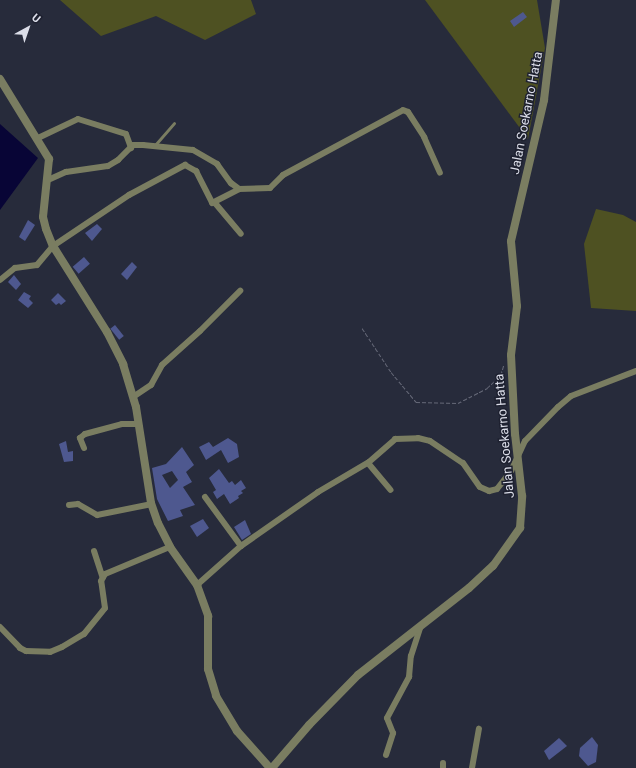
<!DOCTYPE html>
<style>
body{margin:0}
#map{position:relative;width:636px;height:768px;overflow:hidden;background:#272b3b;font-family:Roboto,sans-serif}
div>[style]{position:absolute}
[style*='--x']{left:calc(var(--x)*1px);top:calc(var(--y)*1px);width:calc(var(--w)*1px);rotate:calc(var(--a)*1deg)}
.green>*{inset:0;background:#4e5122}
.water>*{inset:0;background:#080536}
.building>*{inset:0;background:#4e588f;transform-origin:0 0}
.path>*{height:1px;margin-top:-0.5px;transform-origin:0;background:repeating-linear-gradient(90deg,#656877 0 4px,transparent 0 6px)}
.service>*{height:3px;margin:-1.5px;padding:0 1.5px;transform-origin:1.5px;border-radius:1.5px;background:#7a7d61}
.minor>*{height:6px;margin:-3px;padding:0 3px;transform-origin:3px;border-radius:3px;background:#7a7d61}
.tertiary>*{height:8px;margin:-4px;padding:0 4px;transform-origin:4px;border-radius:4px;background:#7a7d61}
span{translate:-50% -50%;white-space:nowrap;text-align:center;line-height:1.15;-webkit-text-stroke:3px #1e2130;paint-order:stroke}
.street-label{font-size:13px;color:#dbdde8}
.north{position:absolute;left:8px;top:8px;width:40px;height:40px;-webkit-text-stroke:3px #1e2130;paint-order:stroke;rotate:40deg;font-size:11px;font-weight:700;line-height:16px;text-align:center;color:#dbdde8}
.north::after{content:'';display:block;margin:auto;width:14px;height:18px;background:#dbdde8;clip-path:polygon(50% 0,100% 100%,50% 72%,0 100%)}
</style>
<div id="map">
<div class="green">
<div style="clip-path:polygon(60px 0,251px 0,256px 14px,205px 40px,156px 16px,101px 36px)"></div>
<div style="clip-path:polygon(425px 0,537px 0,545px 48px,528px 139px)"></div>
<div style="clip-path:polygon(596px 209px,623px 215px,636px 222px,636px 311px,591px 308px,584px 244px)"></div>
</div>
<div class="water">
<div style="clip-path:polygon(0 124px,38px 158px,0 210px)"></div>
</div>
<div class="building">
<div style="clip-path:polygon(523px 12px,527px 17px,514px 27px,510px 21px)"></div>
<div style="clip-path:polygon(28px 220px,35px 225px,25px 241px,19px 237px)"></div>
<div style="clip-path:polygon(97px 224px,102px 229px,92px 241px,85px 233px)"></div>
<div style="left:84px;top:257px;width:9px;height:15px;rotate:49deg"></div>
<div style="clip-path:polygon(132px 262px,137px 267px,127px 280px,121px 274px)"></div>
<div style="clip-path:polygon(14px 275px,21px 284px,16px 290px,8px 282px)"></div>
<div style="clip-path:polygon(24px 292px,31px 296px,29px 299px,33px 303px,28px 308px,18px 300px)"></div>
<div style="clip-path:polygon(58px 293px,66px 301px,61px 305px,59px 303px,56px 305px,51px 300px)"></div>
<div style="left:115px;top:325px;width:14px;height:6px;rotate:51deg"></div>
<div style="clip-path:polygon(228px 438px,237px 444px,239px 457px,228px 463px,221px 450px,206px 460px,199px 447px,209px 442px,213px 447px)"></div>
<div style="clip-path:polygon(66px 441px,68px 452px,73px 451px,73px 461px,64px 462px,59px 444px)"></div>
<div style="clip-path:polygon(evenodd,182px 447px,194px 465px,186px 472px,192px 482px,183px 487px,195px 505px,180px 510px,183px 516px,168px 521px,157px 499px,152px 468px,166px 464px,182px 447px,172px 471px,178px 480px,170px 488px,162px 475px,172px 471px)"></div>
<div style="clip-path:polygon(219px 469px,229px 483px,232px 481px,235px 485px,241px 480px,246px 488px,241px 491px,243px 493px,238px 496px,239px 498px,230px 504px,224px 494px,217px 499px,213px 492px,216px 490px,209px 478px)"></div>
<div style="clip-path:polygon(203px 519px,209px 528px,197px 537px,190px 526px)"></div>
<div style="clip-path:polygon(245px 520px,251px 534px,242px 540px,234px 527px)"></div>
<div style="clip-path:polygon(592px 737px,598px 745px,596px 762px,588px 766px,579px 756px,580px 748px)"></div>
<div style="clip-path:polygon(559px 738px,567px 746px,549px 760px,544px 751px)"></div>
</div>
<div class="path">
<div style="--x:362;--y:328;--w:53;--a:56.6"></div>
<div style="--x:391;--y:372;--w:39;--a:50"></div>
<div style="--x:416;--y:402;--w:42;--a:1.4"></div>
<div style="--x:458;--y:403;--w:33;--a:-27"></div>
<div style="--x:487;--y:388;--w:19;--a:-43"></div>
<div style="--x:501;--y:375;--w:11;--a:-75"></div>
</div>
<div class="service">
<div style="--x:155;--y:145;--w:29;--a:-49"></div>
</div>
<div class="minor">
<div style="--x:38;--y:138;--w:44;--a:-25.4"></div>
<div style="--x:78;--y:119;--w:50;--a:17.4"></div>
<div style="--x:126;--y:134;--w:15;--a:70"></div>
<div style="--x:48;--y:180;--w:20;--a:-24"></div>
<div style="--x:66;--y:172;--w:42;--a:-8.1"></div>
<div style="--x:108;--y:166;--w:12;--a:-31"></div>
<div style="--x:118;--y:160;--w:21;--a:-45"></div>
<div style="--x:133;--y:145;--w:10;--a:0"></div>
<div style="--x:143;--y:145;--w:50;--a:5.7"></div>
<div style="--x:193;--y:150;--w:28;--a:30"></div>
<div style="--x:217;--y:164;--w:24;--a:54"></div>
<div style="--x:231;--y:183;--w:10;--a:37"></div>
<div style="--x:239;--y:189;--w:31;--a:-2"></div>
<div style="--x:270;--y:188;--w:18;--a:-45"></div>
<div style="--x:283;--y:175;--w:136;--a:-28.4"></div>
<div style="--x:403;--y:110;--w:5;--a:22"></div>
<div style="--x:408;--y:112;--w:30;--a:57"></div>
<div style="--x:424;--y:137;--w:39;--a:66"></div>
<div style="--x:215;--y:203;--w:40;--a:50"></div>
<div style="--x:0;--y:280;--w:19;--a:-39"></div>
<div style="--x:15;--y:268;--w:22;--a:-8"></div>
<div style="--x:37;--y:265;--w:25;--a:-50"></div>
<div style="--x:53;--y:246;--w:92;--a:-33.9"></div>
<div style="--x:129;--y:195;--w:64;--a:-28.2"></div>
<div style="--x:185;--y:165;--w:13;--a:29"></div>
<div style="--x:196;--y:171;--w:36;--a:63"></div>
<div style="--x:212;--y:203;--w:30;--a:-27"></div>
<div style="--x:133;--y:397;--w:22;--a:-34"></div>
<div style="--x:151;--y:385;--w:23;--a:-61"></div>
<div style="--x:162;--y:365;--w:51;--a:-41.8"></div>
<div style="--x:200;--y:331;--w:57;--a:-45"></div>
<div style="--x:84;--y:448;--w:11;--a:-112"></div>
<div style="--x:80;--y:438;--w:6;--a:-39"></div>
<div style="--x:85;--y:434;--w:38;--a:-15"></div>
<div style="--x:122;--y:424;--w:17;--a:0"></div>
<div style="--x:368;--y:463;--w:35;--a:50"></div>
<div style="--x:205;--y:497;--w:61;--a:53.7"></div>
<div style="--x:69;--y:505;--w:9;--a:-6"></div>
<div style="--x:78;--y:504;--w:22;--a:30"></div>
<div style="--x:97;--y:515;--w:56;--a:-11.3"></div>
<div style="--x:94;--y:551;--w:28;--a:72"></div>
<div style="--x:197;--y:585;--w:59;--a:-41.6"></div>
<div style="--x:241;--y:546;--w:94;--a:-35"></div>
<div style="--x:318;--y:492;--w:59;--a:-30.5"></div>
<div style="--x:369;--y:462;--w:35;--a:-41"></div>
<div style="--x:395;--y:439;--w:23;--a:-2"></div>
<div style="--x:418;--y:438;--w:12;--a:14"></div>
<div style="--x:430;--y:441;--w:40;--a:34"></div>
<div style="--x:463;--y:463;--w:29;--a:55"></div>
<div style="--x:480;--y:487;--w:10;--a:24"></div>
<div style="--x:489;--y:491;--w:8;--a:-14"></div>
<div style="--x:497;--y:489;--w:23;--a:-52"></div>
<div style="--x:511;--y:471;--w:33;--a:-65"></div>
<div style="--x:525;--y:441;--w:47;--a:-45.9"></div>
<div style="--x:558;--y:407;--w:17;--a:-40"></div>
<div style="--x:571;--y:396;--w:70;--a:-21"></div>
<div style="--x:0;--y:627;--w:29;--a:46"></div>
<div style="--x:20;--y:648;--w:7;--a:27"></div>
<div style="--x:26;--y:651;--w:24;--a:2"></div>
<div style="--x:50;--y:652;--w:13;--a:-23"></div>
<div style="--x:62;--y:647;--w:26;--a:-31"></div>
<div style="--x:84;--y:634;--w:33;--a:-51"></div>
<div style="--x:105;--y:608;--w:27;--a:-98"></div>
<div style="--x:101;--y:581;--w:8;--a:-60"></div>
<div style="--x:105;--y:574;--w:70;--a:-22.6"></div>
<div style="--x:386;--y:755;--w:23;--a:-72"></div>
<div style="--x:393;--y:733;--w:16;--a:-112"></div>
<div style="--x:387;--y:718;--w:47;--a:-61.8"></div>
<div style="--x:409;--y:677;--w:21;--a:-85"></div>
<div style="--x:411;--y:656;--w:32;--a:-72"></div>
<div style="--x:443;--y:768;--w:5;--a:-90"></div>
<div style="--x:472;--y:768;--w:40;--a:-80"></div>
</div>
<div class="tertiary">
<div style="--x:0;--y:79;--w:94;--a:58.5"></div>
<div style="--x:49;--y:159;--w:58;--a:95.9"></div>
<div style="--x:43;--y:217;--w:12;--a:76"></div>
<div style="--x:46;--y:229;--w:18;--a:68"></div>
<div style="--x:53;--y:246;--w:102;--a:57.9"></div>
<div style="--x:107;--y:332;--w:36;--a:63"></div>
<div style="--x:123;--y:364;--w:45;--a:73.2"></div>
<div style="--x:136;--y:407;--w:97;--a:81.1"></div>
<div style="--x:151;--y:503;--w:21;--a:71"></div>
<div style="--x:158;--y:523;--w:27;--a:63"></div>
<div style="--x:170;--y:547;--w:47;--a:54.6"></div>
<div style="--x:197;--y:585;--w:33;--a:70"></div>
<div style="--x:208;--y:616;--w:53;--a:90"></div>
<div style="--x:208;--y:669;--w:28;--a:73"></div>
<div style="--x:216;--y:696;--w:41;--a:59"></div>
<div style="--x:237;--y:731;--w:50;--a:48.3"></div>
<div style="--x:272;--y:768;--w:57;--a:-49.3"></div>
<div style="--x:309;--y:725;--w:70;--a:-45.6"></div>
<div style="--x:358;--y:675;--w:141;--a:-38.1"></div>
<div style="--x:469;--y:588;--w:33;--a:-43"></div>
<div style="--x:493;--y:566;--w:47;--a:-54.6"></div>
<div style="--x:520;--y:528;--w:32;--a:-86"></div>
<div style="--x:522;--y:496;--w:62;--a:-96.4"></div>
<div style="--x:515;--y:434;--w:79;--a:-92.9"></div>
<div style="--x:511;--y:355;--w:49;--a:-83"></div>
<div style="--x:517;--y:306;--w:65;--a:-95.3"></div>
<div style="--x:511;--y:241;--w:145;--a:-76.8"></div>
<div style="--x:544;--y:100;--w:101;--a:-83.2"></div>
</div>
<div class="street-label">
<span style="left:527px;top:113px;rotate:-79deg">Jalan Soekarno Hatta</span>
<span style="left:505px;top:436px;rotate:-95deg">Jalan Soekarno Hatta</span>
</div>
<div class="north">U</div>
</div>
